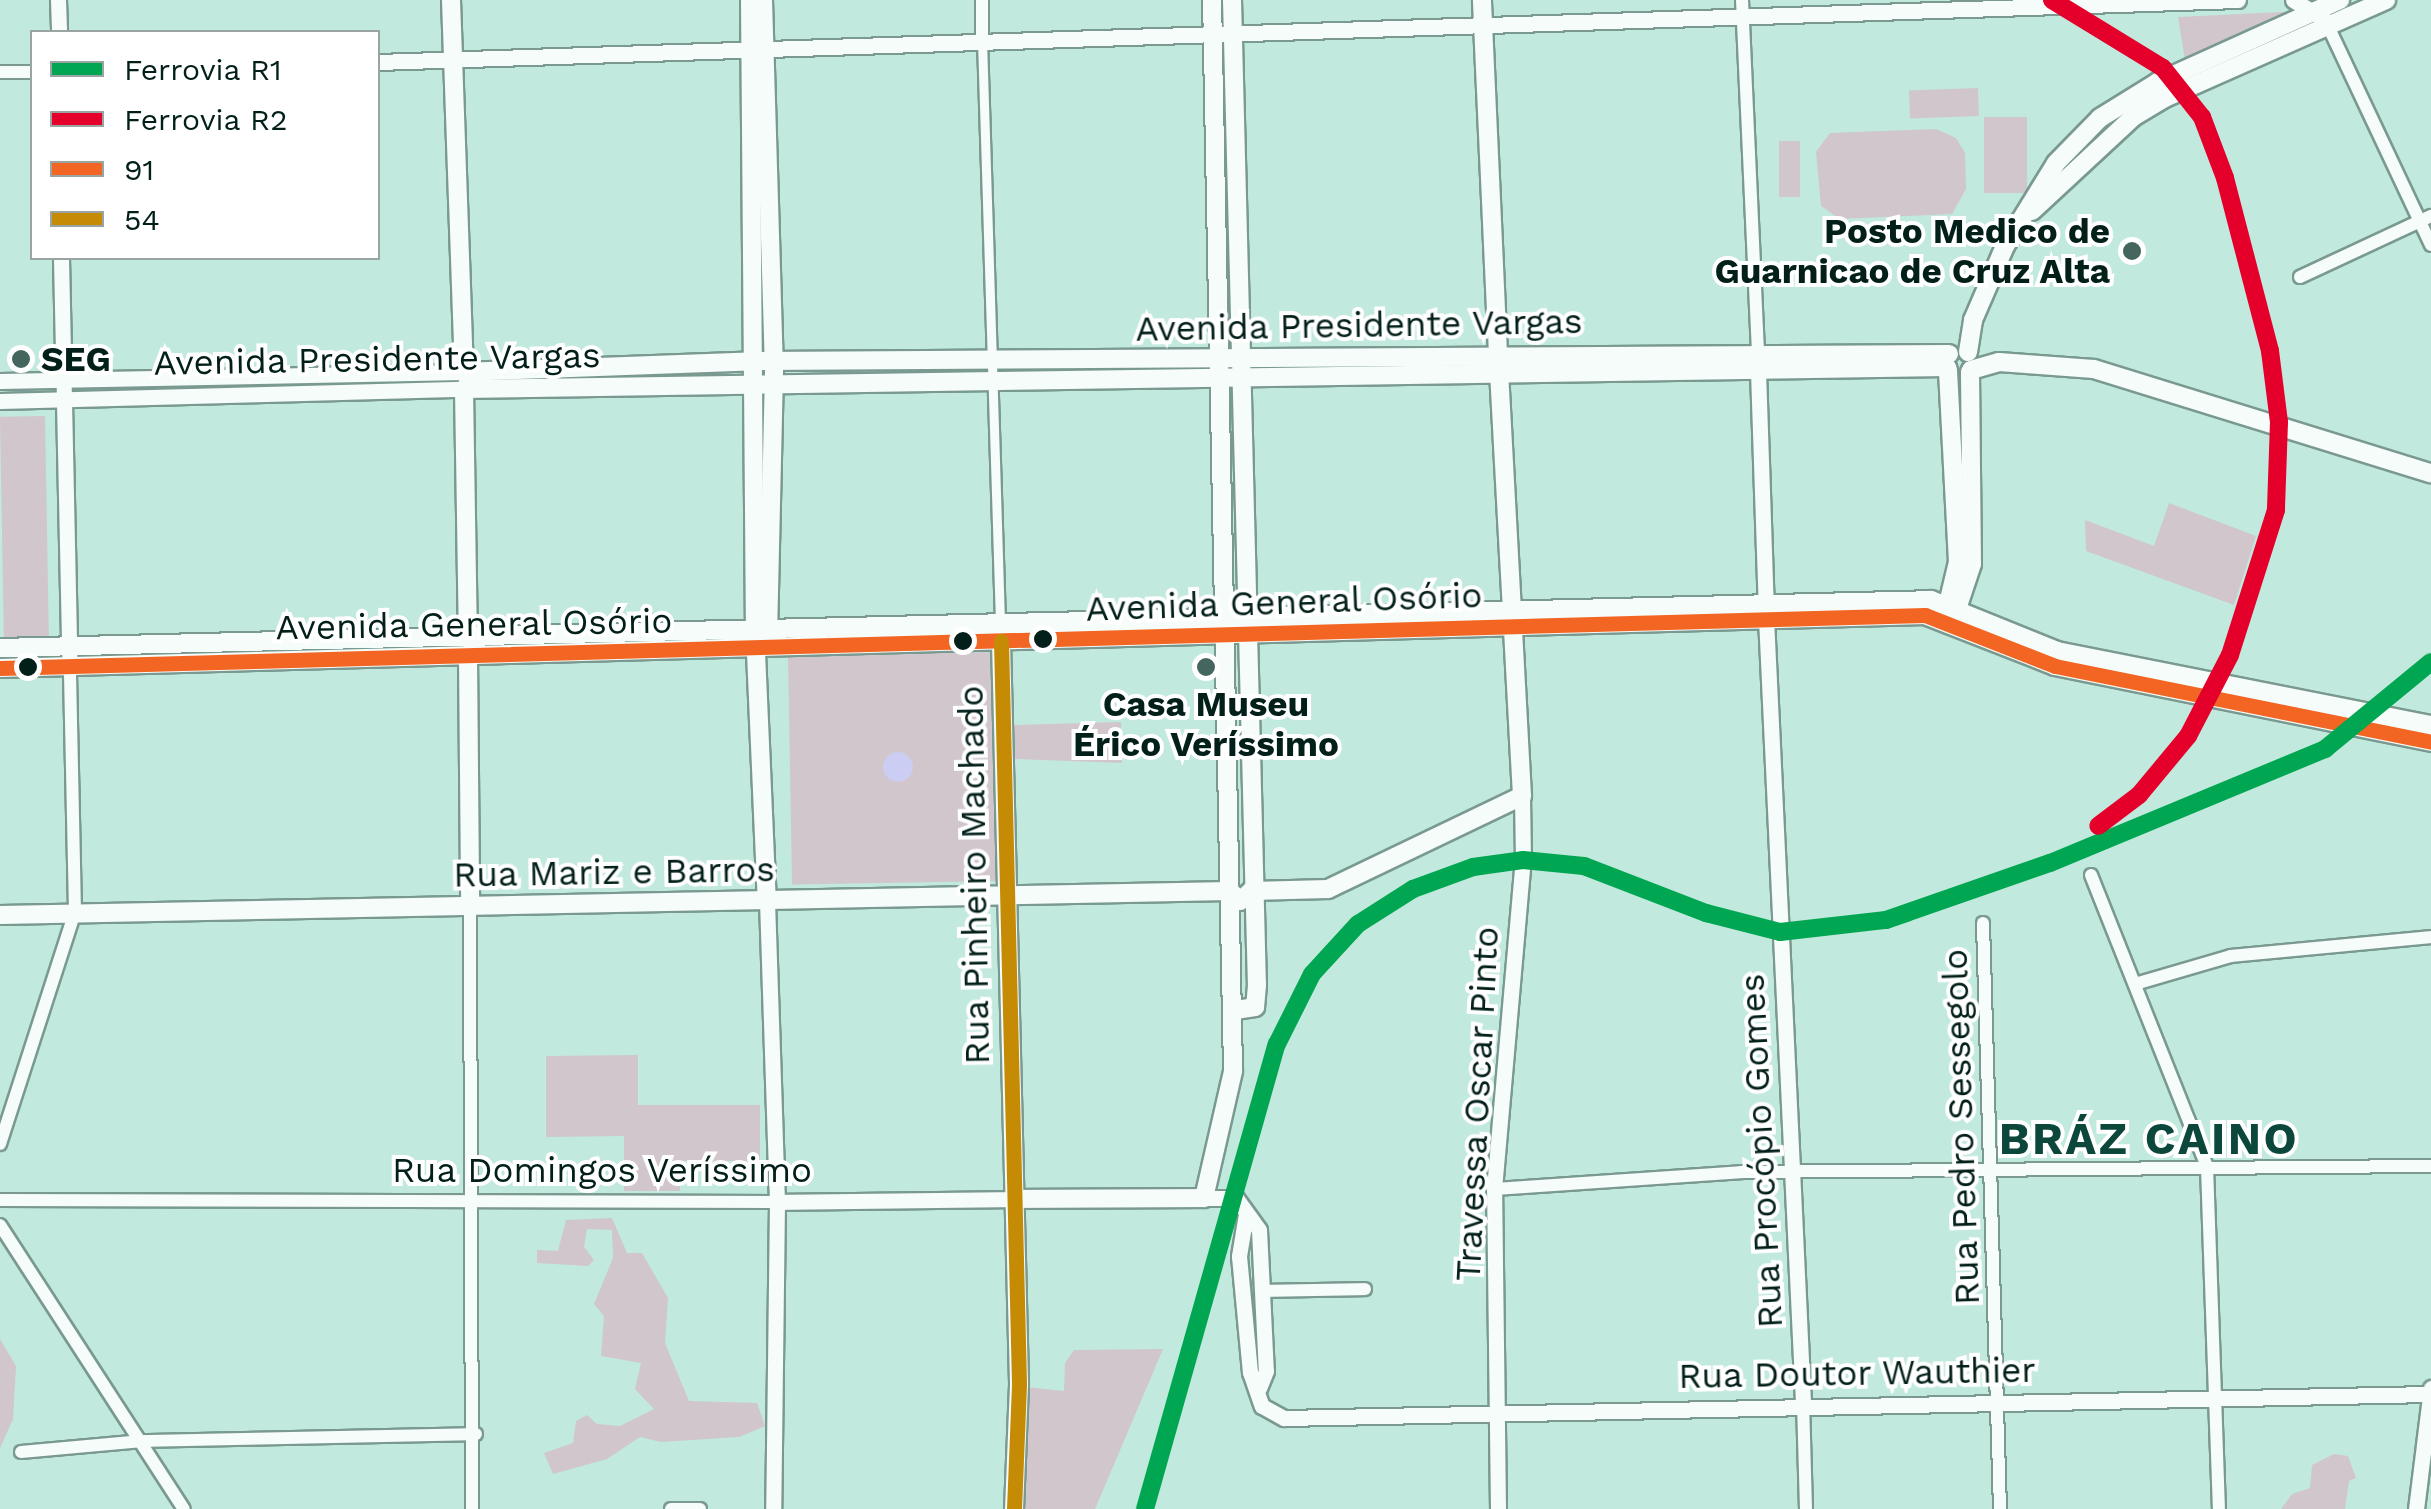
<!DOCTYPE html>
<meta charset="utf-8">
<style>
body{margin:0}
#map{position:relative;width:2431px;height:1509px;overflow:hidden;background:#c2e9de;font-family:"Work Sans",sans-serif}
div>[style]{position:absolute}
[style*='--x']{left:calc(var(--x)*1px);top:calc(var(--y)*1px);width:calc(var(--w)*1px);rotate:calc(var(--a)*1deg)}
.green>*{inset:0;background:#d0c6cb;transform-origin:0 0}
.water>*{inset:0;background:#cbcdf3}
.round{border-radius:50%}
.roads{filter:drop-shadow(2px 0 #799991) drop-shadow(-2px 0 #799991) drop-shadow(0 2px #799991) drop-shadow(0 -2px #799991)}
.pedestrian>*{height:9px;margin:-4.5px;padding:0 4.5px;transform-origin:4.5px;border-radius:4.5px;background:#f6fcfa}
.minor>*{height:12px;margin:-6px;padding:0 6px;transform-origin:6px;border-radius:6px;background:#f6fcfa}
.tertiary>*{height:15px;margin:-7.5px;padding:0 7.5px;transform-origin:7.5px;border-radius:7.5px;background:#f6fcfa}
.secondary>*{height:18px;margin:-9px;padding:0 9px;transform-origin:9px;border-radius:9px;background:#f6fcfa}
.bus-1>*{height:15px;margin:-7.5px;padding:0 7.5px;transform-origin:7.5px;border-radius:7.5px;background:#f26522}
.bus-2>*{height:15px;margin:-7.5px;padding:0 7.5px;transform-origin:7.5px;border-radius:7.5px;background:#c68b05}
.rail-1>*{height:18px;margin:-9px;padding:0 9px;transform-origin:9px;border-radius:9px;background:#00a651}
.rail-2>*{height:18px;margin:-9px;padding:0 9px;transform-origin:9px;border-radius:9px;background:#e4002b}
.dots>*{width:28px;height:28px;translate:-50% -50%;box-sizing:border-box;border:5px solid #fff;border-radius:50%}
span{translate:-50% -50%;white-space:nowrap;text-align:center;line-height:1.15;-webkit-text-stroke:8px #fff;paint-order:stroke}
.poi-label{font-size:35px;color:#021f19;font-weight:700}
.right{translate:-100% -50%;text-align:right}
.left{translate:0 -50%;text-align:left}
.street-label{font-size:35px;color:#021f19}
.district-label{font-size:45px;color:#0c473b;font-weight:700;letter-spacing:2.5px}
.legend{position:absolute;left:30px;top:30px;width:350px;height:230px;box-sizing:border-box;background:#fff;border:2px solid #9aa5a3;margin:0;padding:12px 18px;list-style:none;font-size:30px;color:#021f19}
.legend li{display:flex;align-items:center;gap:20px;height:50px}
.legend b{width:50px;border:2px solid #9aa5a3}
</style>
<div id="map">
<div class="green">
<div style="clip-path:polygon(2301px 11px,2185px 60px,2178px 17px)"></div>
<div style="left:1978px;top:88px;width:28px;height:69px;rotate:88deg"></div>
<div style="left:1984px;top:117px;width:43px;height:76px"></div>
<div style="clip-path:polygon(1936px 129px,1956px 138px,1965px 153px,1966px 189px,1952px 214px,1840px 219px,1821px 206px,1816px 152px,1830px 133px)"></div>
<div style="left:1779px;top:141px;width:21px;height:56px"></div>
<div style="left:45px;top:416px;width:225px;height:45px;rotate:89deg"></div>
<div style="clip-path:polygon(2169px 503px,2256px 536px,2234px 605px,2086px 551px,2085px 520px,2154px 546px)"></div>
<div style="left:997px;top:652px;width:229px;height:209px;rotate:89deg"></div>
<div style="clip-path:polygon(1121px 722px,1122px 763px,1015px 759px,1014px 725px)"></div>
<div style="clip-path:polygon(638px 1055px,638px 1105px,760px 1105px,760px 1161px,681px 1161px,680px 1191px,624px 1191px,624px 1136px,546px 1137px,546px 1056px)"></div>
<div style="clip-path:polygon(612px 1218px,627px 1253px,642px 1253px,668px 1298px,665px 1343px,689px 1401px,757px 1403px,765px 1426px,739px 1437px,661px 1442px,640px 1437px,607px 1459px,553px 1474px,544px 1453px,573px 1443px,576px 1421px,587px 1415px,597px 1424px,620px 1426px,654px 1409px,635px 1389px,641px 1363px,601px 1356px,604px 1316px,594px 1304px,613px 1258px,612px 1230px,587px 1229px,584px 1247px,594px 1260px,588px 1266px,537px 1263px,537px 1250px,558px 1251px,566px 1220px)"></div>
<div style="clip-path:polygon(0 1339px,16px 1366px,13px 1419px,0 1448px)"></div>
<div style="clip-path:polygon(1163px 1349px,1095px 1509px,1023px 1509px,1025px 1387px,1064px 1391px,1065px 1363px,1074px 1350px)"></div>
<div style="clip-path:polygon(2334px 1454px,2348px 1456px,2356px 1478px,2349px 1481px,2345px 1509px,2281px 1509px,2292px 1494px,2310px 1488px,2312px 1465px)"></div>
</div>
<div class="water">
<div class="round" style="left:883px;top:752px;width:30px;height:30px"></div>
</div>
<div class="roads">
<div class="pedestrian">
<div style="--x:982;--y:40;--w:583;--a:88.23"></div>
</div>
<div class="minor">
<div style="--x:982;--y:0;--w:40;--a:90"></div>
<div style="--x:1742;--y:0;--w:355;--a:87.4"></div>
<div style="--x:2328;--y:26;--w:242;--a:64.8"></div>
<div style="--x:0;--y:72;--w:32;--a:0"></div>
<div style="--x:2300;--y:277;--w:145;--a:-25"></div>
<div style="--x:2091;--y:875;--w:314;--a:68.3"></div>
<div style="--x:2207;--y:1167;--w:342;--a:88"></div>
<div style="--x:470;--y:907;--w:602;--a:89.81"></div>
<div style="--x:1983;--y:923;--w:586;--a:88.34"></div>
<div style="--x:2135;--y:984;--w:100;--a:-16.3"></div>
<div style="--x:2231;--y:956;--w:201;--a:-5.4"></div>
<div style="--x:0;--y:1144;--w:244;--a:-72.1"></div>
<div style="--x:75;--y:912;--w:246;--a:-91.2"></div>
<div style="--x:1494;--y:1189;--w:248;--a:-3.9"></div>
<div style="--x:1741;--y:1172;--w:690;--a:-0.5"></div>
<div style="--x:0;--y:1200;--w:777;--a:0.15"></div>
<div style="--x:0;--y:1225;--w:338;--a:57.1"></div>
<div style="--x:1265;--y:1291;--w:100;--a:-1.1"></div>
<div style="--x:1803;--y:1402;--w:107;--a:88.4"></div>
<div style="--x:21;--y:1452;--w:122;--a:-5.2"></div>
<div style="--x:143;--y:1441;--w:333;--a:-1.2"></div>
<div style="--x:671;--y:1509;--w:29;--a:0"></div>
</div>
<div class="tertiary">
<div style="--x:58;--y:0;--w:32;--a:88"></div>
<div style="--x:2293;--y:0;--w:35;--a:31"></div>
<div style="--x:378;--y:62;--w:1861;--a:-1.91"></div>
<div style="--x:61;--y:258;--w:398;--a:88.8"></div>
<div style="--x:1763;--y:365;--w:8;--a:130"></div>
<div style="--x:1758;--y:371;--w:247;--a:88.1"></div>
<div style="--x:1766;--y:618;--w:785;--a:87.3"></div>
<div style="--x:0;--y:381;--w:464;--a:-1.1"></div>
<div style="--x:0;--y:401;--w:464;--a:-1.5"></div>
<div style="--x:767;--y:901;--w:301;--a:88.1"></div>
<div style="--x:777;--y:1202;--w:307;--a:90.7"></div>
<div style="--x:1204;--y:1198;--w:32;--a:0"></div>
<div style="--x:1236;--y:1198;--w:39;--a:54"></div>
<div style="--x:1259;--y:1230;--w:141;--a:87.2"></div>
<div style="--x:1266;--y:1371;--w:18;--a:112"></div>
<div style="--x:777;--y:1202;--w:236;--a:-0.7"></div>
<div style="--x:1246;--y:1214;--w:43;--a:99.5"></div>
<div style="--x:1239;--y:1256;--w:117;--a:84.6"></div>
<div style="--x:1250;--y:1372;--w:36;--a:71"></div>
<div style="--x:1262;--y:1406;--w:25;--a:29"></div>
<div style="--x:1284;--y:1418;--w:1146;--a:-1.2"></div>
<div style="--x:1498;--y:1509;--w:320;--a:-90.7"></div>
<div style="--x:1494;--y:1189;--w:330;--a:-85"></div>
<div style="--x:1523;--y:860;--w:64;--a:-90.9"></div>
<div style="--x:2416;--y:1509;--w:122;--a:-82.9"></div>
</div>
<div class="secondary">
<div style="--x:451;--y:0;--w:372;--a:88"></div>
<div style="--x:464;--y:372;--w:14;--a:54"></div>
<div style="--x:472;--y:383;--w:10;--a:143"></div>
<div style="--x:464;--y:389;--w:248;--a:89.1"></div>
<div style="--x:468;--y:637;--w:11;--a:45"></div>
<div style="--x:476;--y:645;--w:14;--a:126"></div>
<div style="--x:468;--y:656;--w:251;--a:89.5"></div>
<div style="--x:750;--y:0;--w:630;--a:89.55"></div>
<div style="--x:755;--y:630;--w:271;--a:87.5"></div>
<div style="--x:763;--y:0;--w:371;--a:88.3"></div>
<div style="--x:774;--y:371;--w:271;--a:91.3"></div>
<div style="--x:1232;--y:0;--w:985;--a:88.55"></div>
<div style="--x:1257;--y:985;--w:22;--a:95"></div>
<div style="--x:1255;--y:1007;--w:20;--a:171"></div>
<div style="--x:2032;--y:211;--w:138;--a:-42.9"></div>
<div style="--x:2133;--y:117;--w:37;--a:-31"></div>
<div style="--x:2165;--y:98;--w:242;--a:-23.9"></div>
<div style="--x:1968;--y:352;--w:32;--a:-81"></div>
<div style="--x:1973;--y:320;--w:81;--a:-66.6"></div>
<div style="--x:2005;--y:246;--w:97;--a:-58.4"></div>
<div style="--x:2056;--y:163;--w:63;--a:-45.6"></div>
<div style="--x:2100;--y:118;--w:68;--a:-31.8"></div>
<div style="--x:2158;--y:82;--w:200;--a:-24.3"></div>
<div style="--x:1971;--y:370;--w:29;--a:-16"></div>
<div style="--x:1999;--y:362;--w:95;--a:4.2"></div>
<div style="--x:2094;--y:369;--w:353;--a:17.2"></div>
<div style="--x:464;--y:372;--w:296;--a:-2.1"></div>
<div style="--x:760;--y:361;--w:1189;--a:-0.34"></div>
<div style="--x:464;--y:389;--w:1483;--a:-0.85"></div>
<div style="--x:1947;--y:608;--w:47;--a:-76.6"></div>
<div style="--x:1958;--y:562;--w:193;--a:-93"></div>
<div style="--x:1954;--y:618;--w:57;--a:-71.6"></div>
<div style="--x:1972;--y:564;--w:192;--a:-90.6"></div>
<div style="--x:1001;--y:641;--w:744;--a:88.61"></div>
<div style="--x:1019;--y:1385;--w:124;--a:92.3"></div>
<div style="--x:0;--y:648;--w:1932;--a:-1.42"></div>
<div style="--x:1931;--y:600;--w:136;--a:22"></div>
<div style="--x:2057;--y:651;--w:381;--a:11.2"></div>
<div style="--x:0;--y:668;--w:1926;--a:-1.58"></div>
<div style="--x:1925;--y:615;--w:140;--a:21.4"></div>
<div style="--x:2055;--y:666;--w:384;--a:11.4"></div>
<div style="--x:0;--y:915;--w:1230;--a:-1.12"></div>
<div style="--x:1230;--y:891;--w:14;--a:45"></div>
<div style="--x:1240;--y:901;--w:15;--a:-42"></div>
<div style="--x:1251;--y:891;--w:77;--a:-1.5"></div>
<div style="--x:1328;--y:889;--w:215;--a:-25.6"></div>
<div style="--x:1522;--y:796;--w:421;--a:-93.1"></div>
<div style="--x:1499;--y:376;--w:11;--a:-52"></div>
<div style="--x:1506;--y:367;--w:15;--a:-122"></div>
<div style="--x:1498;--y:354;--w:354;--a:-92.6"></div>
<div style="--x:1013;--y:1199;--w:191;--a:-0.3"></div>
<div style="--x:1204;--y:1198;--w:130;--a:-77.1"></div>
<div style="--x:1233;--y:1071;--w:1071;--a:-91.12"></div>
</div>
</div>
<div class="bus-1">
<div style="--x:0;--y:668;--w:1926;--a:-1.58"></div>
<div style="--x:1925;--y:615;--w:140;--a:21.4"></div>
<div style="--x:2055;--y:666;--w:384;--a:11.4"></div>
</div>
<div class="bus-2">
<div style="--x:1001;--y:641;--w:744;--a:88.61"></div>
<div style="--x:1019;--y:1385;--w:124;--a:92.3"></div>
</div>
<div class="rail-1">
<div style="--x:1145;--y:1509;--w:483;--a:-74.2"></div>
<div style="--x:1277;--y:1044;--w:78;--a:-63.4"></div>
<div style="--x:1312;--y:974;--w:68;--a:-47.4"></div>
<div style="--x:1358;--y:924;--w:65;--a:-32.5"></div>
<div style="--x:1413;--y:889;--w:64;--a:-20.1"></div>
<div style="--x:1473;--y:867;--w:50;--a:-8"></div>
<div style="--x:1523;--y:860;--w:61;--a:5.6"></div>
<div style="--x:1584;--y:866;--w:131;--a:21.1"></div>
<div style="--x:1706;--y:913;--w:76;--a:14.4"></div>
<div style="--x:1780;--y:932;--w:107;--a:-6.5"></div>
<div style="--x:1886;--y:920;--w:174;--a:-19.2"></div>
<div style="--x:2050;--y:863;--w:298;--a:-22.5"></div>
<div style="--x:2325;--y:749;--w:137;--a:-39.4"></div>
</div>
<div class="rail-2">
<div style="--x:2052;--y:0;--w:130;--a:31.5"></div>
<div style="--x:2163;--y:68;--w:63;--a:51.5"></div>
<div style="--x:2202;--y:117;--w:65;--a:69.3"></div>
<div style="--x:2225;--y:178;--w:179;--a:75.4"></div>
<div style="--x:2270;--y:351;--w:72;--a:82.8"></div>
<div style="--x:2279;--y:422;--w:88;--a:92"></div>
<div style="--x:2276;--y:510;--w:152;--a:107.6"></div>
<div style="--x:2230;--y:655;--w:91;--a:117.4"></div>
<div style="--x:2188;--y:736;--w:77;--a:129.7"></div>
<div style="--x:2139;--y:795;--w:51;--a:142.9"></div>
</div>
<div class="dots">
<div style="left:2132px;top:251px;background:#45665e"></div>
<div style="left:21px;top:359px;background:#45665e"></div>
<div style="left:1043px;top:639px;background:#021f19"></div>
<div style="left:963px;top:641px;background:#021f19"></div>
<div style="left:28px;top:667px;background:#021f19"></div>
<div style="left:1206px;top:667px;background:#45665e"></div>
</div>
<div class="poi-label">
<span class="right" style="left:2110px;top:251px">Posto Medico de<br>Guarnicao de Cruz Alta</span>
<span class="left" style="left:41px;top:359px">SEG</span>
<span style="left:1206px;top:724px">Casa Museu<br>Érico Veríssimo</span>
</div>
<div class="street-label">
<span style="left:1359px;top:325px;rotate:-1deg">Avenida Presidente Vargas</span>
<span style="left:377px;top:359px;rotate:-1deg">Avenida Presidente Vargas</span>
<span style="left:1284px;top:602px;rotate:-2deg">Avenida General Osório</span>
<span style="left:474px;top:624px;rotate:-1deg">Avenida General Osório</span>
<span style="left:614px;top:872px;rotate:-1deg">Rua Mariz e Barros</span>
<span style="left:974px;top:875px;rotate:-91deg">Rua Pinheiro Machado</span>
<span style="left:1477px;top:1104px;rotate:-87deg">Travessa Oscar Pinto</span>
<span style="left:1961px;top:1127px;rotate:-92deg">Rua Pedro Sessegolo</span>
<span style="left:1761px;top:1151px;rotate:-93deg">Rua Procópio Gomes</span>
<span style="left:602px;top:1170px">Rua Domingos Veríssimo</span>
<span style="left:1857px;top:1373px;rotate:-1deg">Rua Doutor Wauthier</span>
</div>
<div class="district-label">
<span style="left:2149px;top:1139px">BRÁZ CAINO</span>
</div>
<ul class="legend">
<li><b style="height:12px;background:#00a651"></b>Ferrovia R1</li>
<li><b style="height:12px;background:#e4002b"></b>Ferrovia R2</li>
<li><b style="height:12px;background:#f26522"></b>91</li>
<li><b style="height:12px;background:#c68b05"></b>54</li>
</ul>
</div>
